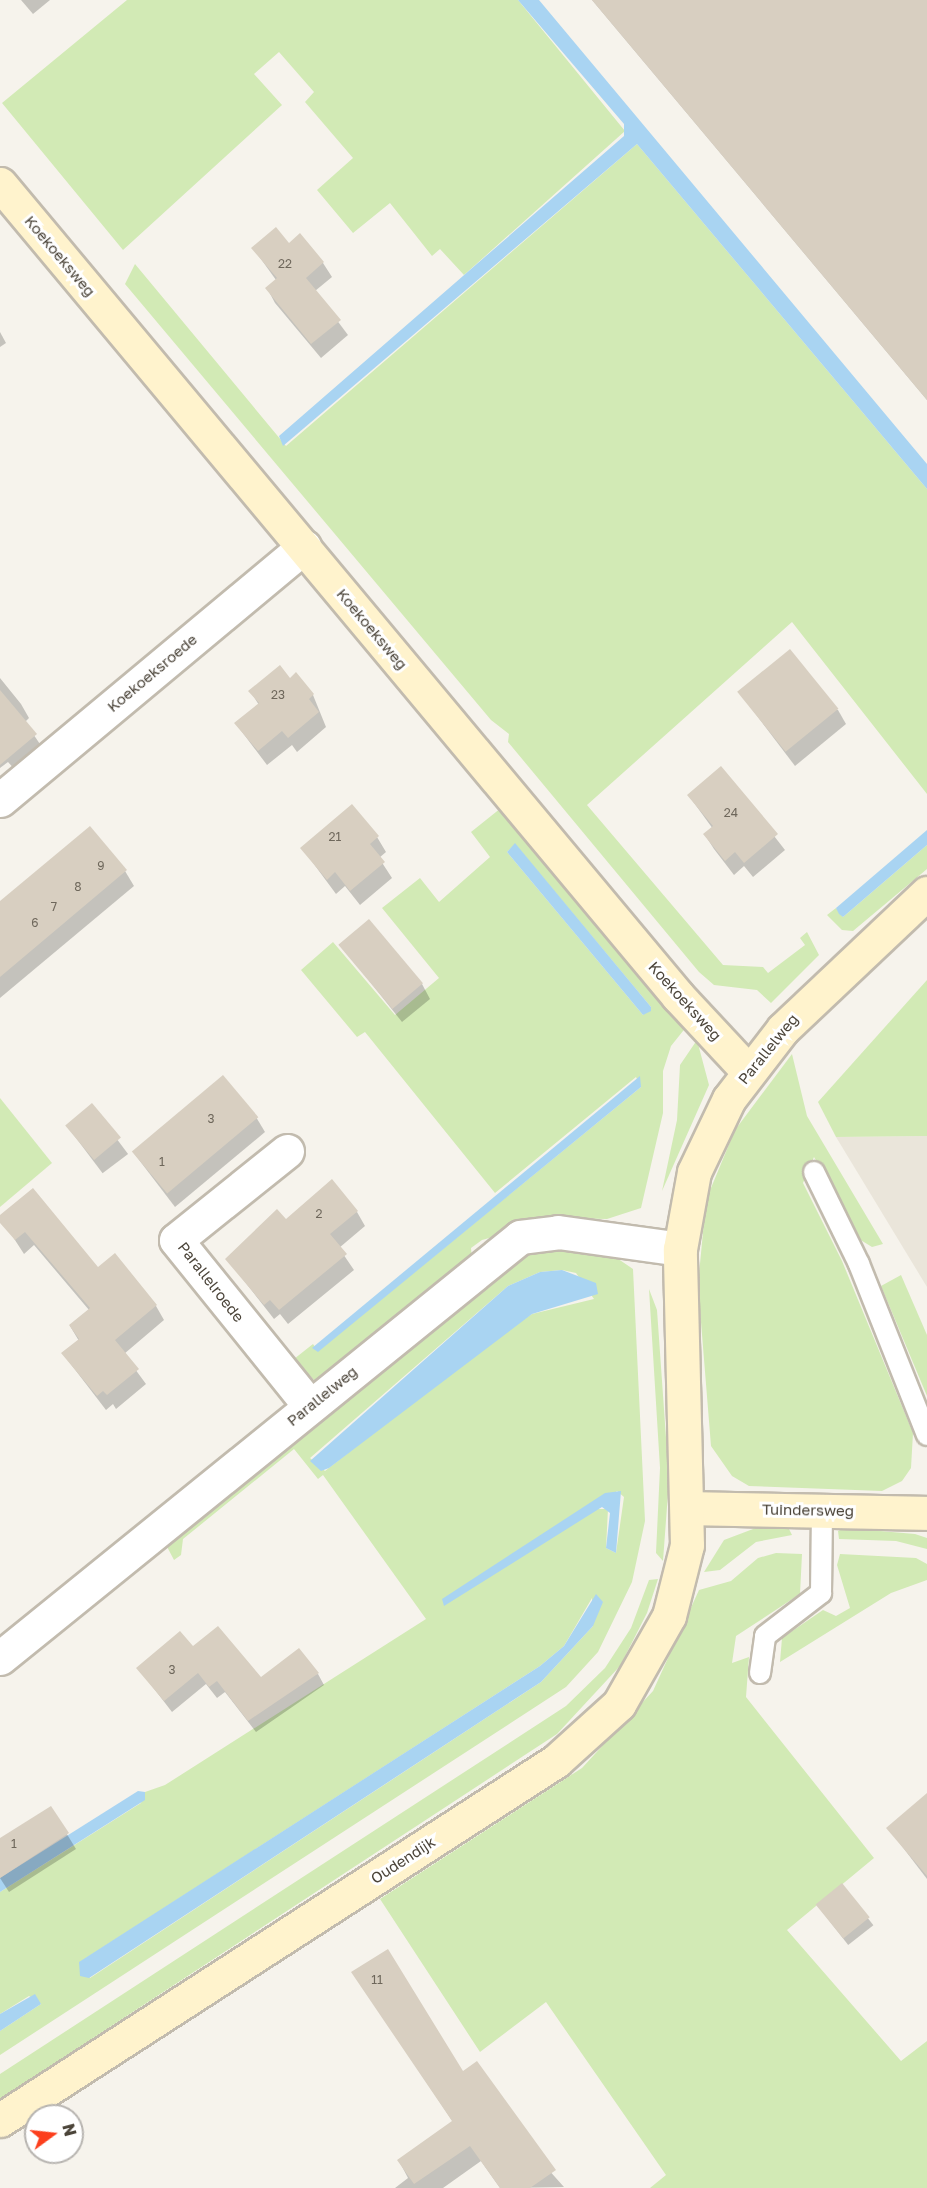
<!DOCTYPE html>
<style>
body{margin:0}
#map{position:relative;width:927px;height:2188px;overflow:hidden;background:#f6f3ec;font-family:"Golos Text",sans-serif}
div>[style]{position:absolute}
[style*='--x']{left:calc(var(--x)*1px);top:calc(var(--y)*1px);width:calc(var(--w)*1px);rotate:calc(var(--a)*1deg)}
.residential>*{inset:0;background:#eae5da}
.green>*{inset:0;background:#d2eab5}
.water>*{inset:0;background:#a9d4f2}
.shadow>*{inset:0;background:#0003;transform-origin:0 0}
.building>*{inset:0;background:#d8cfc1;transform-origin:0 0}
.roads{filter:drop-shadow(2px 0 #c2bbae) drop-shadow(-2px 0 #c2bbae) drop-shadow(0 2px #c2bbae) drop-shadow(0 -2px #c2bbae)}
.lane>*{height:20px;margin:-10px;padding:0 10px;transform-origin:10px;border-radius:10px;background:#fff}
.street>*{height:33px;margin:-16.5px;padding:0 16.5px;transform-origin:16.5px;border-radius:16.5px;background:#fff}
.secondary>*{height:33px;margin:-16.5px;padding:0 16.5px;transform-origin:16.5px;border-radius:16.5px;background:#fff3cd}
span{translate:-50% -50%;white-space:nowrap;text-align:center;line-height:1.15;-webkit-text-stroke:6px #fff;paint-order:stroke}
.number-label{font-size:12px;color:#6e675b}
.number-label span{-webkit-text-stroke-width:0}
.street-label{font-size:15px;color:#4b4439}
.north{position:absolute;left:24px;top:2104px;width:60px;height:60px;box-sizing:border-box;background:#fff;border:2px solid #b7b4b0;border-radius:50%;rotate:75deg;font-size:16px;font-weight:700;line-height:24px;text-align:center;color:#4b4439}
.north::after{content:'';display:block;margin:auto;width:21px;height:27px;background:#fc3f1d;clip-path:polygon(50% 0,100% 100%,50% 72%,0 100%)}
</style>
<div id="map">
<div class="residential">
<div style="clip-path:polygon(927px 1136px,927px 1287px,836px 1137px)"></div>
</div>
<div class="green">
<div style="clip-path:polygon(127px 0,518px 0,625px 131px,464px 275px,440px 249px,432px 256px,390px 203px,353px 233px,317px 190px,353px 158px,305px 102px,314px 92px,279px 52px,254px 74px,282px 105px,123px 250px,2px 103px)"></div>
<div style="clip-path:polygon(637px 144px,927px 489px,927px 794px,792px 622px,587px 805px,723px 965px,763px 967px,768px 973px,805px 945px,800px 938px,807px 932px,819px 955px,771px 1003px,757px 990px,714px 985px,699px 972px,508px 742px,509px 734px,491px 720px,125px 284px,135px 264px,286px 446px)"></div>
<div style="clip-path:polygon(evenodd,501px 808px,687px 1026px,671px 1046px,663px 1071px,663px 1113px,641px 1208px,607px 1219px,562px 1218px,482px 1240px,471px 1248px,472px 1260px,315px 1381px,294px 1359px,313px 1344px,318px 1351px,641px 1087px,636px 1077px,495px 1193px,365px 1032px,357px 1037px,301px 970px,333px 942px,395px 1015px,439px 978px,382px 908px,420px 878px,439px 902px,490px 857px,471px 832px,501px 808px,515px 844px,651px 1007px,643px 1015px,507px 852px,515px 844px)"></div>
<div style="clip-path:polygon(927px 845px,927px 869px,853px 931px,842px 930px,827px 915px,836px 908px,843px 917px)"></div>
<div style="clip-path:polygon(927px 980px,927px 1136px,836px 1137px,818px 1102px)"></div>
<div style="clip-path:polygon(697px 1040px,709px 1085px,662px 1191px,677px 1120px,680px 1065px)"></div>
<div style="clip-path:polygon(792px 1054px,807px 1116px,883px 1244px,872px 1247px,859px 1239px,814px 1157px,803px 1183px,842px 1261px,913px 1433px,911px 1468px,902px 1481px,882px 1491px,749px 1486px,732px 1476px,711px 1446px,698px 1285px,706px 1200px,735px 1130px)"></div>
<div style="clip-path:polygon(0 1098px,52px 1163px,0 1207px)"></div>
<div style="clip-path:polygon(evenodd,532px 1248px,605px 1250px,633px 1269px,645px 1521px,632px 1582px,598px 1652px,566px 1687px,0 2055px,0 2031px,41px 2004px,29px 1996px,0 2014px,0 1892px,141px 1803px,145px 1792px,165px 1785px,426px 1619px,323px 1475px,318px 1479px,294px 1449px,183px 1539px,181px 1555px,174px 1560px,164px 1541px,532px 1248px,562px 1270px,576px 1273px,594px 1299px,532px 1314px,495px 1338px,325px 1471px,310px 1458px,508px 1286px,540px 1272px,562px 1270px,532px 1248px,617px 1491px,624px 1497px,616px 1553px,606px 1548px,608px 1509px,598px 1509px,617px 1491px,532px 1248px,592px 1598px,593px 1626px,541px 1682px,90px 1978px,80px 1962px,540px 1666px,564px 1646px,592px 1598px)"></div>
<div style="clip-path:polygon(901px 1275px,927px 1335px,927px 1396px,881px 1286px)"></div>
<div style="clip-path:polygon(649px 1289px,657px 1310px,669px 1480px,663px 1561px,656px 1553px,660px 1468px)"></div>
<div style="clip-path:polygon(761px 1526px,788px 1527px,792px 1535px,756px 1542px,720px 1570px,704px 1572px,724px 1540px)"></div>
<div style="clip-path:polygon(845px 1528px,915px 1534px,927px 1538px,927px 1549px,896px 1541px,839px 1539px,838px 1531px)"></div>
<div style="clip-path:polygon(776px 1553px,802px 1554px,800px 1594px,736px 1636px,732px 1663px,749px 1657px,746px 1697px,874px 1858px,787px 1930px,901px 2061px,927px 2041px,927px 2188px,650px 2188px,666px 2175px,546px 2002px,480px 2052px,380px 1899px,582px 1768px,653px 1691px,699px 1590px,731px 1581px,758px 1558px)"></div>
<div style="clip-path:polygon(840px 1554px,916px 1558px,927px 1564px,927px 1580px,891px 1593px,780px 1662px,782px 1638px,823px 1610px,836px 1616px,850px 1608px,837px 1565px)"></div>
<div style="clip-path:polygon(658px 1579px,647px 1613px,620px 1666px,557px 1734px,0 2099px,0 2074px,566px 1706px,605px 1668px,631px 1628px,649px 1580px)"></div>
</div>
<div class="water">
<div style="clip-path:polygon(518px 0,539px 0,927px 464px,927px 489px,637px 144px,283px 446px,279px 436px,624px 136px,624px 124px)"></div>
<div style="clip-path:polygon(927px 830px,927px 845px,843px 917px,839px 914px,836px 908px)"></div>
<div style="clip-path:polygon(515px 843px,651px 1007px,651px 1011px,643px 1015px,507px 852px)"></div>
<div style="clip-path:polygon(640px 1076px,641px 1087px,318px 1352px,312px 1348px)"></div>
<div style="clip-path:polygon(562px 1270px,596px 1283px,598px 1294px,532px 1314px,329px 1468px,321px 1471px,310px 1461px,508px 1286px,540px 1272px)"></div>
<div style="clip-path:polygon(621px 1491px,616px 1553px,606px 1548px,610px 1513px,602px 1507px,444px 1606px,442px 1599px,605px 1493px)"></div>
<div style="clip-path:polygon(596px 1594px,603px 1602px,593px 1626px,541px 1682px,89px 1978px,80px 1976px,79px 1962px,540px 1666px,564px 1646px)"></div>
<div style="clip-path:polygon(138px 1791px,145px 1792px,145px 1800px,0 1892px,0 1878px)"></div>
<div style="clip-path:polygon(35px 1994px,41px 2004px,0 2031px,0 2014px)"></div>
</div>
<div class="shadow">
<div style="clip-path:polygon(21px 0,50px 0,33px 14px)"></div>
<div style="clip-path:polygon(592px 0,927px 0,927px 400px)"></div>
<div style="clip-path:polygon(289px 245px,323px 263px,332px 277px,315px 291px,348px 335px,321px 358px,275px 303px,267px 288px,276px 280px,253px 248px)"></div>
<div style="clip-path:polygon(0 332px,6px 343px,0 347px)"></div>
<div style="clip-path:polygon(0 678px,21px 704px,29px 718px,25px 722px,44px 750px,17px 772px,8px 762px,0 768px)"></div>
<div style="clip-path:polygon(250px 691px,313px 695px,326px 727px,297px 752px,292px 745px,267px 765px,236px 724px,259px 705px)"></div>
<div style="clip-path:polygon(739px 692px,838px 710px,846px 724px,795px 766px)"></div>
<div style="clip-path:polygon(721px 768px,785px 850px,753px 877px,744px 866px,734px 875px,714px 849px,705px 835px,713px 829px,689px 796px)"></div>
<div style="clip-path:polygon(377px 837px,386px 852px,379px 858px,392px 878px,360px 905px,345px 886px,336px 894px,302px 848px)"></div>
<div style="clip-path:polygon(125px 871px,134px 886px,0 998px,0 903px)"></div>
<div style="clip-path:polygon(340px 944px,422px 984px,430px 999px,402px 1022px)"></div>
<div style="left:92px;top:1106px;width:60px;height:32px;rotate:53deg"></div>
<div style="clip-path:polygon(256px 1117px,265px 1132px,175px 1207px,133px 1152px)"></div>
<div style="clip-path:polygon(357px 1212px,365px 1226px,339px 1248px,354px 1270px,288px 1324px,280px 1314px,274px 1319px,227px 1259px,285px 1221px)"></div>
<div style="clip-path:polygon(0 1217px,156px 1306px,164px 1320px,124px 1354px,146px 1384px,116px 1409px,113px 1404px,106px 1410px,63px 1354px,79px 1341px,70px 1326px,89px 1310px,34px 1245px,24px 1254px)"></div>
<div style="clip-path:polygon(193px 1649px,261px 1680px,318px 1674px,324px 1685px,256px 1732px,225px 1692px,217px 1698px,206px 1684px,172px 1712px,138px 1668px)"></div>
<div style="clip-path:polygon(927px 1795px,927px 1879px,888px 1828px)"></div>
<div style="clip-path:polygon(51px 1808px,76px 1849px,9px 1892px,0 1878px,0 1840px)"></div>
<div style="left:842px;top:1885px;width:51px;height:32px;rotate:52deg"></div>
<div style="clip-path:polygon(353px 1972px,462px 2073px,564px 2187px,500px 2188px,481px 2161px,443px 2188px,395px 2188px,408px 2178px,399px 2161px,453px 2122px)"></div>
</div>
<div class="building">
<div style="clip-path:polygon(592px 0,927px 0,927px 400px)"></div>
<div style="clip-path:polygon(276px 227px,289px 243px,300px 233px,324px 262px,306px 278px,341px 320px,311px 344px,265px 288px,277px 278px,251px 248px)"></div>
<div style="left:790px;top:649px;width:77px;height:68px;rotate:51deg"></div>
<div style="clip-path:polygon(280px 665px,290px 678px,296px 672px,314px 694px,309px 699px,319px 712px,288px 738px,282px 731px,258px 751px,234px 723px,259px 703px,248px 691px)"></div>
<div style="clip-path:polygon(0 690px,37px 734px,0 765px)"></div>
<div style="clip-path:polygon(721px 766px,778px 834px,744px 863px,735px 852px,725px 861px,703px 834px,713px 826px,687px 795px)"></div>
<div style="clip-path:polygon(352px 804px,379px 836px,370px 844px,385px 862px,350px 891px,335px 872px,327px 880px,300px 848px)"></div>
<div style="clip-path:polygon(90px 826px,127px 870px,0 977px,0 901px)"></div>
<div style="left:369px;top:919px;width:84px;height:40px;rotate:50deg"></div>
<div style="left:223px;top:1075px;width:55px;height:119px;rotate:50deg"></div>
<div style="left:92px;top:1103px;width:45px;height:35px;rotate:50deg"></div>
<div style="clip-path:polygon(332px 1179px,358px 1211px,330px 1234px,347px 1254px,279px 1310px,270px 1300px,264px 1305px,225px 1259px,277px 1209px,286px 1219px)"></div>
<div style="clip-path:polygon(33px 1188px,98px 1267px,115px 1253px,157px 1305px,115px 1340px,139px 1369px,107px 1395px,103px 1391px,97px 1396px,61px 1353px,79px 1339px,69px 1325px,90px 1308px,25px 1232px,15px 1240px,0 1223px,0 1215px)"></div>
<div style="clip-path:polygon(218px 1626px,261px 1677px,299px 1648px,319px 1673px,248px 1721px,217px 1681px,209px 1687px,198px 1673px,164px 1701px,136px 1668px,180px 1631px,193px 1646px)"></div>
<div style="clip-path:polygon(927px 1793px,927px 1876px,886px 1828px)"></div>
<div style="clip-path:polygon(51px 1806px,69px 1833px,0 1878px,0 1838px)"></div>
<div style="left:842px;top:1883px;width:44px;height:34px;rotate:51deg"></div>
<div style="clip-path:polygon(388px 1949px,463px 2071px,477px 2061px,556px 2170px,530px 2188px,500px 2188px,470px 2146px,414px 2184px,397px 2160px,452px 2121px,351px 1972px)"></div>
</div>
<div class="roads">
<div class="lane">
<div style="--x:814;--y:1172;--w:102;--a:63.9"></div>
<div style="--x:859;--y:1264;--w:184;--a:68.3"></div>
<div style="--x:760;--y:1673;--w:37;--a:-82"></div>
<div style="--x:765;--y:1636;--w:71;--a:-37.5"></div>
<div style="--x:821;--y:1593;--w:83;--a:-89.3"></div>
</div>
<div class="street">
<div style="--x:0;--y:800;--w:396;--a:-39.8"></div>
<div style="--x:287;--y:1151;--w:142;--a:141.3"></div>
<div style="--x:176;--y:1240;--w:213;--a:51.1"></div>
<div style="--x:0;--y:1658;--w:669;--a:-38.99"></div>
<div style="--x:520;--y:1237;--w:38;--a:-7"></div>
<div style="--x:558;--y:1232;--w:123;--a:7.9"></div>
</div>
<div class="secondary">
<div style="--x:0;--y:184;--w:1058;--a:50.14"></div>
<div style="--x:678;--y:996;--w:103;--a:47"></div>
<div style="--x:690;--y:1508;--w:237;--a:1.2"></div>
<div style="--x:0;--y:2120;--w:662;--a:-32.85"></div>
<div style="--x:556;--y:1761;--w:85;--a:-42.1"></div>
<div style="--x:619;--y:1704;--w:101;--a:-60.4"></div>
<div style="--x:669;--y:1616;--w:73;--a:-75.8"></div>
<div style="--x:687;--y:1545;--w:296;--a:-91.4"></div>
<div style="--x:680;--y:1249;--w:78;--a:-79.7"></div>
<div style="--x:694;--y:1172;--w:81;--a:-64.4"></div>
<div style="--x:729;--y:1099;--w:88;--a:-52.4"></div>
<div style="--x:783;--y:1029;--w:198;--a:-43.4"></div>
</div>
</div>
<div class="number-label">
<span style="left:285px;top:264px">22</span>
<span style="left:278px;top:695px">23</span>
<span style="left:731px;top:813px">24</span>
<span style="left:335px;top:837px">21</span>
<span style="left:101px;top:866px">9</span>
<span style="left:78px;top:887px">8</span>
<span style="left:54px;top:907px">7</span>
<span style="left:35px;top:923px">6</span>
<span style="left:211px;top:1119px">3</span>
<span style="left:162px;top:1162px">1</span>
<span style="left:319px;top:1214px">2</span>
<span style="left:172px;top:1670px">3</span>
<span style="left:14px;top:1844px">1</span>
<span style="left:377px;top:1980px">11</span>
</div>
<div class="street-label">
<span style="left:60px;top:256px;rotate:50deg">Koekoeksweg</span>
<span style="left:372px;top:629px;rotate:50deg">Koekoeksweg</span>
<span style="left:152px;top:673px;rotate:-40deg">Koekoeksroede</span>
<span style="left:685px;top:1001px;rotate:48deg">Koekoeksweg</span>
<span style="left:768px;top:1049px;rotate:-51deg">Parallelweg</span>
<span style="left:211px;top:1282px;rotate:52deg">Parallelroede</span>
<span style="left:322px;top:1396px;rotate:-39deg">Parallelweg</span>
<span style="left:808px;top:1510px;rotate:1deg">Tuindersweg</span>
<span style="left:403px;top:1860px;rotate:-33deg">Oudendijk</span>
</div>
<div class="north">N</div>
</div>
